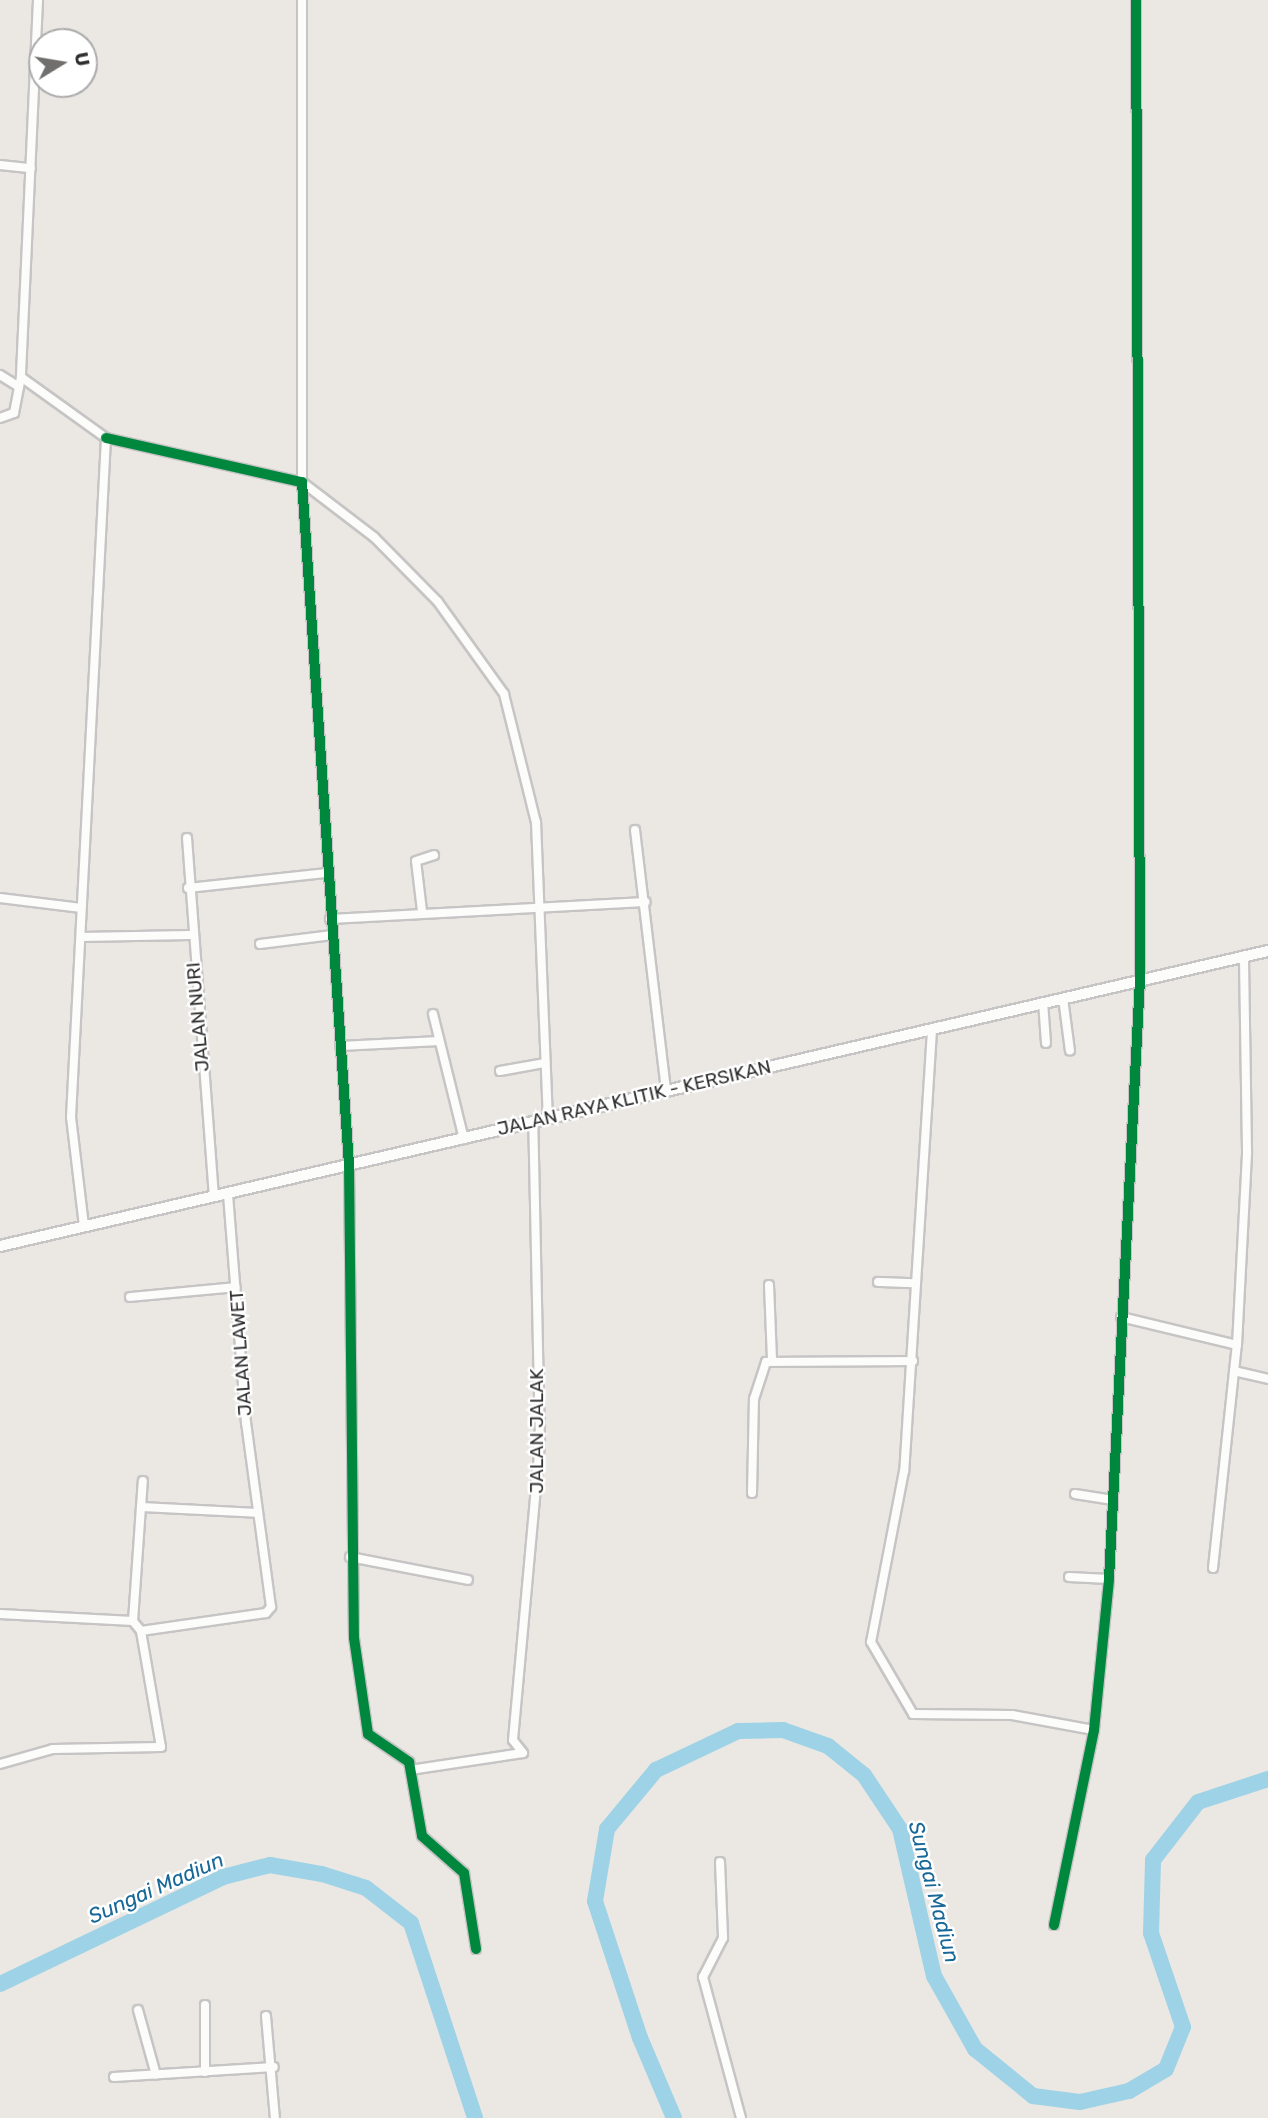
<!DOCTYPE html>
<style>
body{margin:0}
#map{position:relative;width:1268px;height:2118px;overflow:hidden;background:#ebe8e4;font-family:Rubik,sans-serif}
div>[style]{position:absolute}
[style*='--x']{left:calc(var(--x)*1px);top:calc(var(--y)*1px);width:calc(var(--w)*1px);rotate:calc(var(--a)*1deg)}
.river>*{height:16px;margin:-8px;padding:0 8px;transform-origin:8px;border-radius:8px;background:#9ed2e6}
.roads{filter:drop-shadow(2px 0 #c6c4c4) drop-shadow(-2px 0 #c6c4c4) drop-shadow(0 2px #c6c4c4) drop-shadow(0 -2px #c6c4c4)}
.street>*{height:8px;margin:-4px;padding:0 4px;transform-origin:4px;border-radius:4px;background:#fcfcfb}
.secondary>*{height:10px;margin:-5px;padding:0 5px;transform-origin:5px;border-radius:5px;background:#fcfcfb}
.cycleway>*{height:10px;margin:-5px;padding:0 5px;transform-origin:5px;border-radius:5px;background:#00873e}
span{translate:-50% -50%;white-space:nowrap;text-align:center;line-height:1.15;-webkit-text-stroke:5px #fff;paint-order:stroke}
.street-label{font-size:19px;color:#2e2e2e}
.water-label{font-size:21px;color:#176898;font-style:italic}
.north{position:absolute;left:28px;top:28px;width:70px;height:70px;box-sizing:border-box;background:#fff;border:2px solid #ababab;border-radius:50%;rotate:79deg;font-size:19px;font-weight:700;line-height:28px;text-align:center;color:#2e2e2e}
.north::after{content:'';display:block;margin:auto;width:24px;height:32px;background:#706f6e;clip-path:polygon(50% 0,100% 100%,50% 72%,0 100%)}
</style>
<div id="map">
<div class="river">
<div style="--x:0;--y:1984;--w:247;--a:-25.6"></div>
<div style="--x:223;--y:1877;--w:49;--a:-14.3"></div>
<div style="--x:270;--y:1865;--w:53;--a:9.8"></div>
<div style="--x:322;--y:1874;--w:46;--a:17.7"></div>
<div style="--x:366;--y:1888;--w:57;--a:37.9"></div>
<div style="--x:411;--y:1923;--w:205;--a:71.8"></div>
<div style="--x:674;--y:2118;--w:87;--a:-113"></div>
<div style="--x:640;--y:2038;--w:144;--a:-108.2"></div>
<div style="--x:595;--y:1901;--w:73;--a:-80.5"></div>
<div style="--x:607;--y:1829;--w:77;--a:-50.3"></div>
<div style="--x:656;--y:1770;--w:91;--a:-25.4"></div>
<div style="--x:738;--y:1731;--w:45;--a:-1.3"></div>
<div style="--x:783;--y:1730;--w:48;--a:19.6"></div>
<div style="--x:828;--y:1746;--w:46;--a:38.9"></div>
<div style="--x:864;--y:1775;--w:65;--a:56.3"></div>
<div style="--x:900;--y:1829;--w:151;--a:77"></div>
<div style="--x:934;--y:1976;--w:84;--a:60.7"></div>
<div style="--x:975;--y:2049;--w:75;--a:39"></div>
<div style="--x:1033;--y:2096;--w:47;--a:7.3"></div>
<div style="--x:1080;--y:2102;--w:50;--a:-12.7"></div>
<div style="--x:1129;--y:2091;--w:43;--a:-30.7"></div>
<div style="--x:1166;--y:2069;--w:45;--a:-68"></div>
<div style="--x:1183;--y:2027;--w:99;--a:-108.8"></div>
<div style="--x:1151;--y:1933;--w:73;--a:-88.4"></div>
<div style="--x:1153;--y:1860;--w:73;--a:-52.2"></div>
<div style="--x:1198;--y:1802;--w:74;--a:-18.2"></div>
</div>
<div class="roads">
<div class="street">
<div style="--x:38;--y:0;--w:377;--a:92.6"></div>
<div style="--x:21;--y:377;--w:105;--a:35.7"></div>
<div style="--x:106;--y:438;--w:680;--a:92.95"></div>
<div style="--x:71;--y:1117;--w:110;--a:83.2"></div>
<div style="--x:302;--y:0;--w:482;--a:90"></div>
<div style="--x:302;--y:482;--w:91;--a:37.4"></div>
<div style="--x:374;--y:537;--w:91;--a:45.4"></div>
<div style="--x:438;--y:602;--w:113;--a:54.3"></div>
<div style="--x:504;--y:694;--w:132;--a:76"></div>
<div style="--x:536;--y:822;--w:296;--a:87.7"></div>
<div style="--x:0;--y:165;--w:31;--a:6"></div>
<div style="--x:0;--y:375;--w:22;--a:32"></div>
<div style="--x:0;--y:418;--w:15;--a:-20"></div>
<div style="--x:14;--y:413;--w:37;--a:-79"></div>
<div style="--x:106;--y:438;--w:201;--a:12.7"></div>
<div style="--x:302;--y:482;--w:684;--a:86.06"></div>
<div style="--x:349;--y:1164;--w:474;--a:89.4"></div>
<div style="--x:354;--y:1638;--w:97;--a:81.7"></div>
<div style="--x:368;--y:1734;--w:50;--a:34.3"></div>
<div style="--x:409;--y:1762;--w:75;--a:80"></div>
<div style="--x:422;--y:1836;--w:56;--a:41.4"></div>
<div style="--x:464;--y:1873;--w:77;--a:81"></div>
<div style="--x:635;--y:830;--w:261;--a:83.2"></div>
<div style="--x:187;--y:838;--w:360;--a:85.7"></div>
<div style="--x:188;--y:888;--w:140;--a:-6.2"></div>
<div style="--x:0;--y:898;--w:82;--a:7"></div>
<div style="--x:422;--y:911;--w:50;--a:-96.8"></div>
<div style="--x:416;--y:861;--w:19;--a:-18"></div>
<div style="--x:330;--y:919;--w:316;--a:-3.1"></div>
<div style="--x:81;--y:937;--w:109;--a:-1.1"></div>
<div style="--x:260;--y:944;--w:73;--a:-7.1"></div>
<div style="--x:1063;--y:998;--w:53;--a:82.5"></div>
<div style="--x:1043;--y:1002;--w:41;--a:85.8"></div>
<div style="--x:433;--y:1014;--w:129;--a:76.1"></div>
<div style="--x:932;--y:1030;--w:442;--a:93.6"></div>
<div style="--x:904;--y:1471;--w:174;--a:100.9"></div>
<div style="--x:871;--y:1642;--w:83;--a:59.7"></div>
<div style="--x:913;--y:1714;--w:99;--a:0.6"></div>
<div style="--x:1012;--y:1715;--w:83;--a:10.4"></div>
<div style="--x:340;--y:1046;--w:99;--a:-2.9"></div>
<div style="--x:500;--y:1071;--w:46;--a:-10.1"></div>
<div style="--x:878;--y:1282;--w:38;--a:2"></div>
<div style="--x:769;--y:1285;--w:74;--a:87.7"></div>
<div style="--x:130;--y:1297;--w:106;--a:-5.4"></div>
<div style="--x:1121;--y:1317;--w:119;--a:13.6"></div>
<div style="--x:1234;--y:1371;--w:35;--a:13"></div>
<div style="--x:752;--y:1493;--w:94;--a:-88.8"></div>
<div style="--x:754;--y:1399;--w:39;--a:-72"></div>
<div style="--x:766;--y:1362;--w:147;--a:-0.4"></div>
<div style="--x:1075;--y:1494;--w:37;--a:9"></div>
<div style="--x:141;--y:1507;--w:26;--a:-86"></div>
<div style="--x:350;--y:1557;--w:120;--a:11"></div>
<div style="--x:1213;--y:1568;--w:224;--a:-83.9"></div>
<div style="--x:1237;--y:1345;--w:194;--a:-87"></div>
<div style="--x:1247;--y:1151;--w:194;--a:-90.9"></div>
<div style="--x:1069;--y:1577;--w:40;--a:2.9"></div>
<div style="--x:0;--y:1614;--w:133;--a:3"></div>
<div style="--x:141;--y:1631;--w:126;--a:-8.2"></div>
<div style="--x:266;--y:1613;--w:8;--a:-50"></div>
<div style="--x:271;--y:1607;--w:186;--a:-97.7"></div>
<div style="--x:246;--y:1423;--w:231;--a:-94.5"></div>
<div style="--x:0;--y:1764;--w:55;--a:-15.8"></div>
<div style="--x:53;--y:1749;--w:108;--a:-1.1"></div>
<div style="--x:161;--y:1747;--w:118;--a:-99.8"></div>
<div style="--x:141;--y:1631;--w:13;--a:-129"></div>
<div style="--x:133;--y:1621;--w:114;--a:-86"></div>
<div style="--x:141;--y:1507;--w:117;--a:2.9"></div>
<div style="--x:410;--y:1770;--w:114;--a:-8.6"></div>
<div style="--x:523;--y:1753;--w:16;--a:-128"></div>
<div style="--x:513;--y:1740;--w:297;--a:-84.8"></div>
<div style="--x:540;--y:1444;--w:323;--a:-91.2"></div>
<div style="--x:720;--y:1862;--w:76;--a:87.7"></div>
<div style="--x:723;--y:1938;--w:44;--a:117.1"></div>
<div style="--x:703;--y:1977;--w:146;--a:74.9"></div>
<div style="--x:1054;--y:1925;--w:199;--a:-78.4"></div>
<div style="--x:1094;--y:1730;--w:152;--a:-84.3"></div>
<div style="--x:1109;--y:1579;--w:601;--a:-87.04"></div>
<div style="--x:1140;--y:979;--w:979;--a:-90.23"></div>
<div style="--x:138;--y:2010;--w:67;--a:74.5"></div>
<div style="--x:266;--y:2016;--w:102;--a:85"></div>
<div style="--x:205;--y:2072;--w:67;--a:-90"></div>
<div style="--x:114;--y:2077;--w:160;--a:-3.6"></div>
</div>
<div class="secondary">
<div style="--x:0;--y:1246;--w:1302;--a:-13.1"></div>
</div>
</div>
<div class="cycleway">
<div style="--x:106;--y:438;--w:201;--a:12.7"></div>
<div style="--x:302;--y:482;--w:684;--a:86.06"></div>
<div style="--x:349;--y:1164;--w:474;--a:89.4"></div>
<div style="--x:354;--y:1638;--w:97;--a:81.7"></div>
<div style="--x:368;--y:1734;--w:50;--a:34.3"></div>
<div style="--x:409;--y:1762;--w:75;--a:80"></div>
<div style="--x:422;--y:1836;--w:56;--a:41.4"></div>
<div style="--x:464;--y:1873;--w:77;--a:81"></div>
<div style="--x:1054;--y:1925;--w:199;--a:-78.4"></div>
<div style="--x:1094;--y:1730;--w:152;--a:-84.3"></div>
<div style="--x:1109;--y:1579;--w:601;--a:-87.04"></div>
<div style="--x:1140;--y:979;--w:979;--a:-90.23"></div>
</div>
<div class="street-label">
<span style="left:198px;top:1017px;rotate:-95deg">JALAN NURI</span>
<span style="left:634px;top:1098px;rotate:-13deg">JALAN RAYA KLITIK - KERSIKAN</span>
<span style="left:241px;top:1353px;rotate:-94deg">JALAN LAWET</span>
<span style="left:537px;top:1431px;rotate:-90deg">JALAN JALAK</span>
</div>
<div class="water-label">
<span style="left:156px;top:1888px;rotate:-24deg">Sungai Madiun</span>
<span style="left:934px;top:1892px;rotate:75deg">Sungai Madiun</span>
</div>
<div class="north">U</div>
</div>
